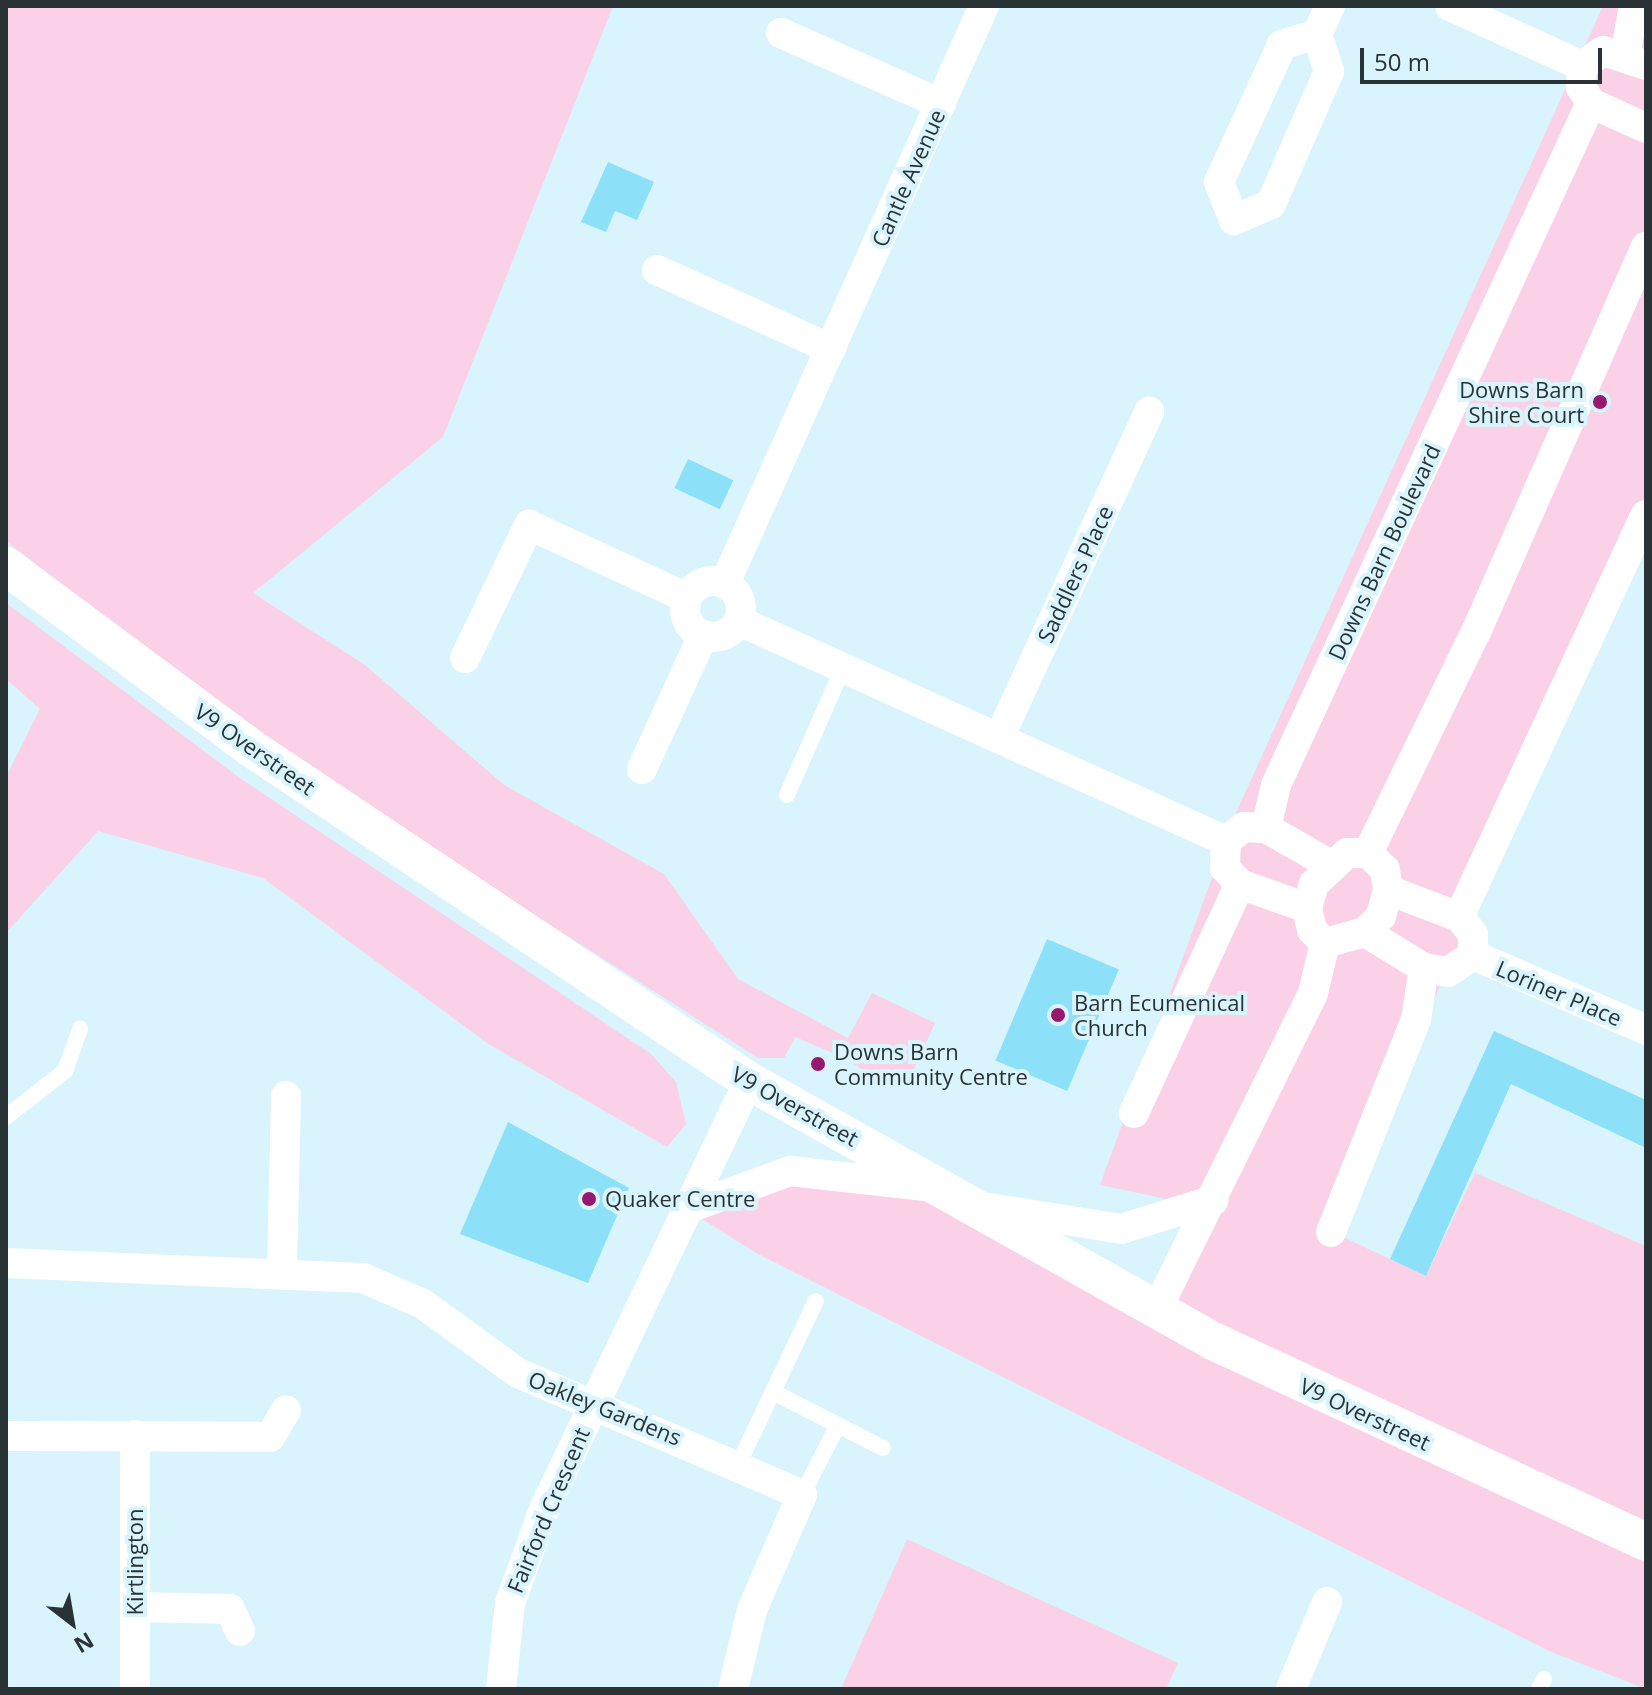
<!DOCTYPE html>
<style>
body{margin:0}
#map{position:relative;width:1652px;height:1695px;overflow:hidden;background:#d9f4fc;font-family:"Open Sans",sans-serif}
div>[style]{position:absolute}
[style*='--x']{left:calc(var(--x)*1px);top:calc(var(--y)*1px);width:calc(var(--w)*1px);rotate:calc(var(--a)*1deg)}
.green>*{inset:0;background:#fad1e7}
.building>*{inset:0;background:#8ce1f9;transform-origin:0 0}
.service>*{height:16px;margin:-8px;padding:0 8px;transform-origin:8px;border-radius:8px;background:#fff}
.minor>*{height:30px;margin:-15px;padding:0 15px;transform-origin:15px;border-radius:15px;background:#fff}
.minor>.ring{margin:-15px;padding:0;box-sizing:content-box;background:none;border:30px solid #fff;border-radius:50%}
.tertiary>*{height:38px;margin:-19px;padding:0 19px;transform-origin:19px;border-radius:19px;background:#fff}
.dots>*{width:22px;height:22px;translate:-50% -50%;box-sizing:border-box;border:4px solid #d9f4fc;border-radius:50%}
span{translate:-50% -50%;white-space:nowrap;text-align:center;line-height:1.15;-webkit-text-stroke:8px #d9f4fc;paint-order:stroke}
.street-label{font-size:22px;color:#293336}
.poi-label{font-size:22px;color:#293336}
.right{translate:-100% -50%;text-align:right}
.left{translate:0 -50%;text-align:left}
.frame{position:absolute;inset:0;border:8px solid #293336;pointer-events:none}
.north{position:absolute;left:32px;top:1583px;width:80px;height:80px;-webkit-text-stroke:6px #d9f4fc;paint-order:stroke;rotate:149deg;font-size:22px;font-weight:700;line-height:32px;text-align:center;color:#293336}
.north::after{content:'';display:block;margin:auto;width:28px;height:36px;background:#293336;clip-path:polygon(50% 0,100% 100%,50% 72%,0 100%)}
.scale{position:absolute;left:1360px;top:48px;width:242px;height:36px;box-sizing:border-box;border:4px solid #293336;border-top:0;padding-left:10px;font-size:24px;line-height:28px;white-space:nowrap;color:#293336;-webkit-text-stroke:6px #d9f4fc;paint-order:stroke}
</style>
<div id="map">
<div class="green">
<div style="clip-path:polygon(6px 6px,613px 6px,443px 437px,253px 593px,365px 665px,504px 785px,664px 874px,738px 979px,848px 1038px,872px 993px,935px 1023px,912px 1073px,888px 1088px,847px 1059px,795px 1037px,784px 1058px,758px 1058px,256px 736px,6px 541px)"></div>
<div style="clip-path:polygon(1603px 6px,1646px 6px,1646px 517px,1332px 1232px,1426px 1276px,1475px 1173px,1646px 1246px,1646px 1689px,1549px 1651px,758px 1254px,686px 1209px,790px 1171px,949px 1191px,1158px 1307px,1210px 1208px,1100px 1185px,1235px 815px)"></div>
<div style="clip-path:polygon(6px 603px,240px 778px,651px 1054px,676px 1082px,686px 1124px,667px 1147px,487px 1043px,263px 878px,98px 831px,6px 933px,6px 777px,40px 709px,6px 679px)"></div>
<div style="clip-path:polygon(907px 1539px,1178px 1663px,1166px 1689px,841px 1689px)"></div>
</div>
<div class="building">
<div style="clip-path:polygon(608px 162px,654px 182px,637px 220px,615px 211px,606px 232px,581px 222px)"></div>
<div style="left:688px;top:459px;width:50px;height:32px;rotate:25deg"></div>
<div style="left:1047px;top:939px;width:78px;height:132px;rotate:23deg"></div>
<div style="clip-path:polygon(1494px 1031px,1646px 1100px,1646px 1148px,1511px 1084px,1426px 1276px,1390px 1259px)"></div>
<div style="clip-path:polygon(508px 1122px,629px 1188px,588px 1283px,460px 1234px)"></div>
</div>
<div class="service">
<div style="--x:787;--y:795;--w:139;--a:-66.2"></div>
<div style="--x:6;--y:1117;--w:75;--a:-37.9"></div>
<div style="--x:65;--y:1071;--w:45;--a:-70.3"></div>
<div style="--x:773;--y:1392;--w:123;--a:27"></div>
<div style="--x:739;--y:1463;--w:179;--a:-64.6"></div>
<div style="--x:802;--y:1495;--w:79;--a:-62.8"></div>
<div style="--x:1539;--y:1689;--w:11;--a:-63"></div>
</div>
<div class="minor">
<div style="--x:1450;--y:6;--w:145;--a:24.4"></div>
<div style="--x:781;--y:33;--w:175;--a:23.9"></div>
<div style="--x:1317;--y:34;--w:37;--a:163"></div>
<div style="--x:1282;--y:45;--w:151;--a:114.7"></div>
<div style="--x:1219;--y:182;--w:41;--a:68.5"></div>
<div style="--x:1234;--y:220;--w:40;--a:-23.4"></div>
<div style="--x:1271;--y:204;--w:145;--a:-66.4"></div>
<div style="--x:1329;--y:71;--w:39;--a:-108"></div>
<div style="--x:1317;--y:34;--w:31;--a:-65"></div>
<div style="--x:1625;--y:56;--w:51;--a:-79.8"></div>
<div style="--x:1646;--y:65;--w:45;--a:-162"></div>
<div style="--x:1603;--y:51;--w:26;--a:144"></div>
<div style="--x:1582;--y:66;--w:21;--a:93"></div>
<div style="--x:1581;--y:87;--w:19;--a:58"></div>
<div style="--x:1591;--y:103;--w:60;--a:24.4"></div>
<div style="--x:657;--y:270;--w:191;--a:24.4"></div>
<div class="ring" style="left:685px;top:581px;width:26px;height:26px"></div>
<div style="--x:725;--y:583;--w:632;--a:-65.83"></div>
<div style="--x:739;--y:621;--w:534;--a:24.31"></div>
<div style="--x:465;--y:658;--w:148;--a:-64.3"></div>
<div style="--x:529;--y:525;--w:174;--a:24.8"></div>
<div style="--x:1000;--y:736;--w:357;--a:-65.3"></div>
<div style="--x:642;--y:769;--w:146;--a:-65.4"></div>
<div style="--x:1266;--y:828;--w:44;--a:-76.9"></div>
<div style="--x:1276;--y:785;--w:751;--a:-65.21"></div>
<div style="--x:1347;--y:853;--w:21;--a:0"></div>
<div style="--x:1368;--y:853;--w:24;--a:45"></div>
<div style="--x:1385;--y:870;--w:20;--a:81"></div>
<div style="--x:1388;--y:890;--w:27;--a:105"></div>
<div style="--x:1381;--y:916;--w:23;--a:135"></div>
<div style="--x:1365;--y:932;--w:41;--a:164.6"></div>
<div style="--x:1325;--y:943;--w:18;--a:-135"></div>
<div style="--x:1312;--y:930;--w:23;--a:-103"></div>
<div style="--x:1307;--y:908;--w:25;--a:-74"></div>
<div style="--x:1314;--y:884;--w:45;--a:-43.2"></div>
<div style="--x:1368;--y:853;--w:246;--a:-64"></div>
<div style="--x:1476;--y:632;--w:421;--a:-66.2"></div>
<div style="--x:1307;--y:908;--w:71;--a:-160.3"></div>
<div style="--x:1240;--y:884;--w:22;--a:-133"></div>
<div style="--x:1225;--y:868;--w:27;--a:-88"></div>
<div style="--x:1226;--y:841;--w:23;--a:-38"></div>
<div style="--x:1244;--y:827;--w:22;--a:3"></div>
<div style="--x:1266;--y:828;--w:73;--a:29.7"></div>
<div style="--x:1459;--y:917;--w:443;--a:-65.1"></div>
<div style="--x:1365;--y:932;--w:69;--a:31.4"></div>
<div style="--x:1424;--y:968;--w:24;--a:9"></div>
<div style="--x:1448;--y:972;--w:30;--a:-34"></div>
<div style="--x:1473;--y:955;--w:21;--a:-90"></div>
<div style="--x:1473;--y:934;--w:22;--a:-129"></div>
<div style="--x:1459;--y:917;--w:76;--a:-159.2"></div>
<div style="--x:1473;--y:955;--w:189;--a:23.4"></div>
<div style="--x:1134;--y:1113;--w:252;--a:-65.2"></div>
<div style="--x:990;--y:1208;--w:133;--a:9.1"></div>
<div style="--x:1121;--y:1229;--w:97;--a:-17.3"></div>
<div style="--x:686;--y:1209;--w:111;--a:-20.1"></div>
<div style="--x:790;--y:1171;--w:134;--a:6.4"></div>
<div style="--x:1331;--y:1232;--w:228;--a:-68.2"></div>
<div style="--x:1416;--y:1020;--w:53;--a:-81.3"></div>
<div style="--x:6;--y:1263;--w:357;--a:2.4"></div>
<div style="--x:363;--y:1278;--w:65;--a:23.4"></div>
<div style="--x:423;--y:1304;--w:117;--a:36"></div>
<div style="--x:518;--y:1373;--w:309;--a:23.2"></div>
<div style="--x:802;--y:1495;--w:125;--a:113.5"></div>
<div style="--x:752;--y:1610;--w:81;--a:103.5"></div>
<div style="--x:282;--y:1271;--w:175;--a:-88.7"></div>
<div style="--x:1158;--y:1307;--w:350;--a:-63.7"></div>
<div style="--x:1313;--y:993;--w:51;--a:-76.5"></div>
<div style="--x:135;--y:1435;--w:254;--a:90"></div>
<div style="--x:6;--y:1436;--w:264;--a:0.2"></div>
<div style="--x:270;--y:1437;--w:31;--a:-59"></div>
<div style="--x:135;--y:1607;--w:95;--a:1.2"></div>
<div style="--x:230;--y:1609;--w:24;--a:66"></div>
<div style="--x:501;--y:1689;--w:86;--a:-84"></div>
<div style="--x:510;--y:1603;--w:102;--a:-70"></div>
<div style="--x:545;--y:1507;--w:472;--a:-64.4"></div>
<div style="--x:1291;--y:1689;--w:94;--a:-67.5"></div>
</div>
<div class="tertiary">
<div style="--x:6;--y:566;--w:305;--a:36.6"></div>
<div style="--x:251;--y:748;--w:599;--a:33.77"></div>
<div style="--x:749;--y:1081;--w:532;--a:29.26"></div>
<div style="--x:1213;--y:1341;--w:477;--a:24.9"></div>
</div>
<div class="dots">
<div style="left:1600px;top:402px;background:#97186f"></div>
<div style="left:1058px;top:1015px;background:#97186f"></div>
<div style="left:818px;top:1064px;background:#97186f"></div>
<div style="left:589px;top:1199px;background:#97186f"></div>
</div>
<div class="street-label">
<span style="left:908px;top:178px;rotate:-66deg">Cantle Avenue</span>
<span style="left:1384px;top:552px;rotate:-65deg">Downs Barn Boulevard</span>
<span style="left:1075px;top:574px;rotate:-65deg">Saddlers Place</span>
<span style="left:255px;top:749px;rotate:35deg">V9 Overstreet</span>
<span style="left:1559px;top:993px;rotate:23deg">Loriner Place</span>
<span style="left:795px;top:1106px;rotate:29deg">V9 Overstreet</span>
<span style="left:605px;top:1408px;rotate:22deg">Oakley Gardens</span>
<span style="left:1365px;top:1414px;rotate:25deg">V9 Overstreet</span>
<span style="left:548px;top:1510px;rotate:-67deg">Fairford Crescent</span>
<span style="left:135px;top:1562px;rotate:-90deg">Kirtlington</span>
</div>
<div class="poi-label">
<span class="right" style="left:1584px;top:402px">Downs Barn<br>Shire Court</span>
<span class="left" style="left:1074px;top:1015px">Barn Ecumenical<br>Church</span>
<span class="left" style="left:834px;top:1064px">Downs Barn<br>Community Centre</span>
<span class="left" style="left:605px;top:1199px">Quaker Centre</span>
</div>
<div class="frame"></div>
<div class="north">N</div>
<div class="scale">50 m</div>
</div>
